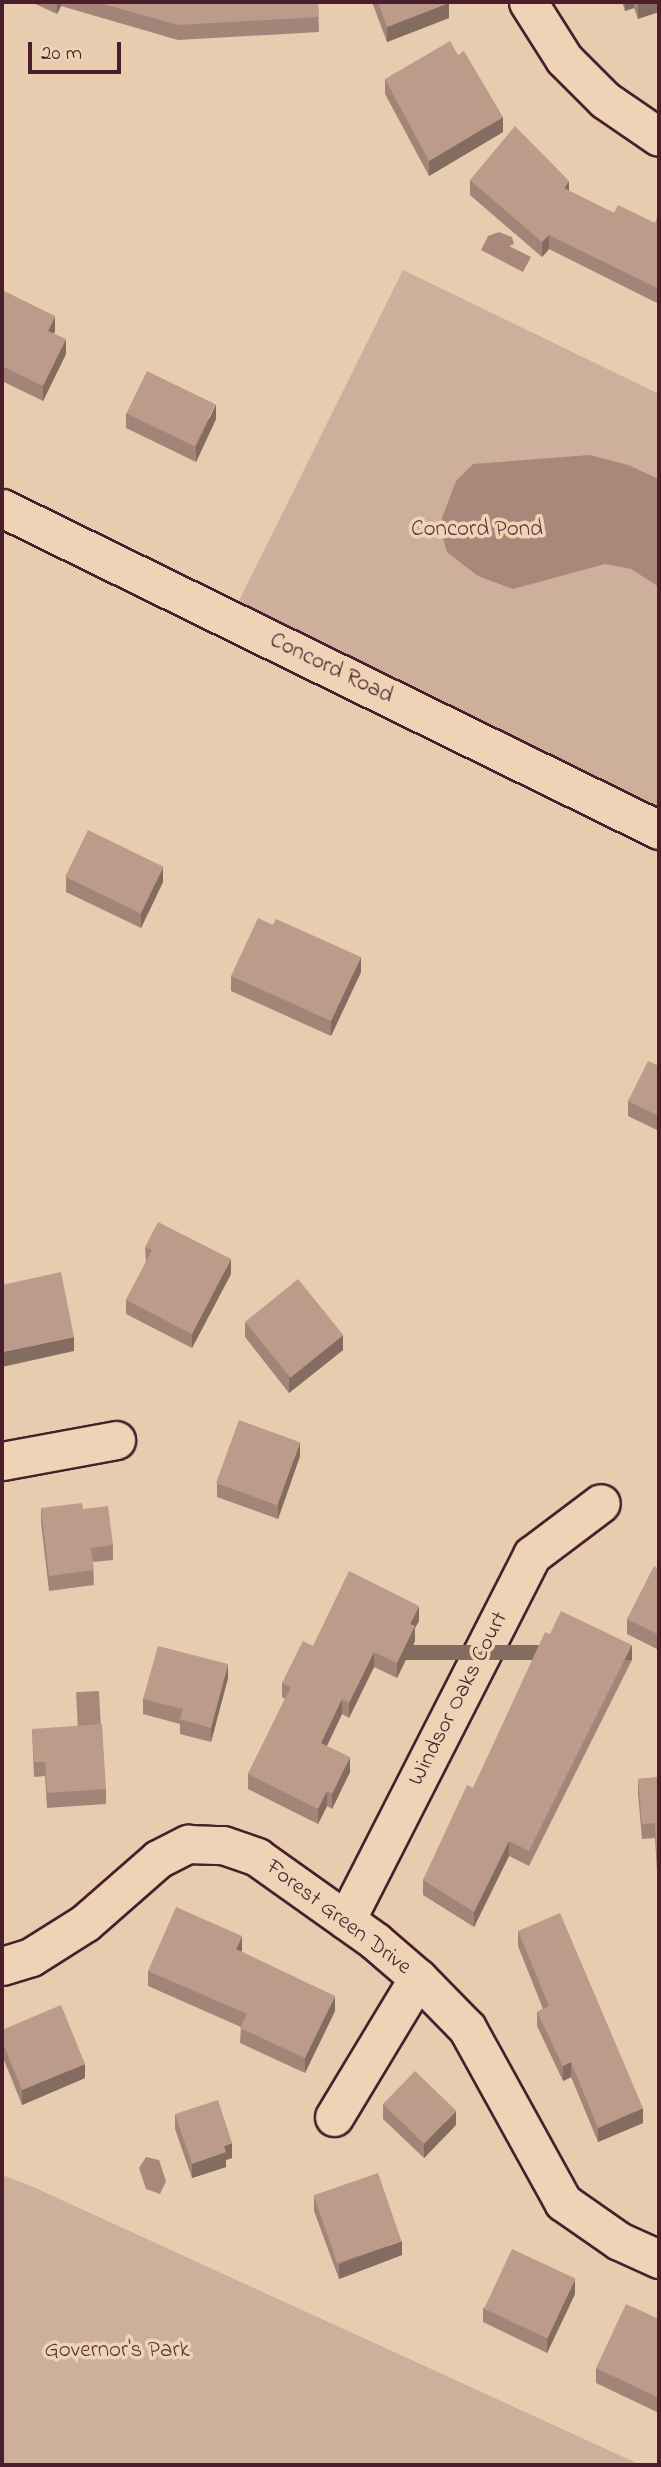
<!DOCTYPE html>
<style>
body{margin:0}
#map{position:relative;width:661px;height:2467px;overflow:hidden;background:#e8ccb0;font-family:"Indie Flower",sans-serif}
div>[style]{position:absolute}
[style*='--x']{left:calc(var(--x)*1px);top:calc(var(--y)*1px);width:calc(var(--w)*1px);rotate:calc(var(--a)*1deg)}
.green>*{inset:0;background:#ceaf9b}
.water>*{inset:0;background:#aa877b;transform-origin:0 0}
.roads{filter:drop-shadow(2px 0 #4a1f2b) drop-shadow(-2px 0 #4a1f2b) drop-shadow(0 2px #4a1f2b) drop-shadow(0 -2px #4a1f2b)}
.minor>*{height:37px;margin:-18.5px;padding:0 18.5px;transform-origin:18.5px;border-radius:18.5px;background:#efd3b6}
.wall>*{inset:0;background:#a28578}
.shaded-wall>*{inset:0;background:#846c61;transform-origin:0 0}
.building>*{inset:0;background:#bc9b8b;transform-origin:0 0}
span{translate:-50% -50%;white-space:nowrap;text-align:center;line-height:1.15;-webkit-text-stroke:7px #efd3b6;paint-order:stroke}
.park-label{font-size:23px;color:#5e353c}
.street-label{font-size:23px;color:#4a1f2b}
.frame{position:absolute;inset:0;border:4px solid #4a1f2b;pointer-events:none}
.scale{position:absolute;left:28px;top:42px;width:93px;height:32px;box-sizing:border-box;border:4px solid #4a1f2b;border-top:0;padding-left:9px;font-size:21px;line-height:24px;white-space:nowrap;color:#4a1f2b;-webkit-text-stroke:5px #efd3b6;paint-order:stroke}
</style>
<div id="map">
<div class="green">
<div style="clip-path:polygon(403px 270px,659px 394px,659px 822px,233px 613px)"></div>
<div style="clip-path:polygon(2px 2175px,31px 2186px,641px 2465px,2px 2465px)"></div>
</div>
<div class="water">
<div style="clip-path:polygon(499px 232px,512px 237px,514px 244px,509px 246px,531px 257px,523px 272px,481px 250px,488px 236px)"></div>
<div style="clip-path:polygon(590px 455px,628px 465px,659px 479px,659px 587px,631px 569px,605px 564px,513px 589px,478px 576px,447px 552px,439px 526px,456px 481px,473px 464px)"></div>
<div style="left:99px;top:1691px;width:44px;height:23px;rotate:87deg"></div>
<div style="clip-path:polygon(146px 2157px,159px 2160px,166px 2181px,160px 2194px,146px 2189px,139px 2168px)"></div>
</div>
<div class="roads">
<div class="minor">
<div style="--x:528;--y:2;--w:67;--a:57.7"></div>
<div style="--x:564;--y:59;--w:58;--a:45"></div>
<div style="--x:605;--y:100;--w:65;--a:34.4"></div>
<div style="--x:2;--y:508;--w:732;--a:26.11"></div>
<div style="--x:2;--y:1461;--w:116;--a:-10.4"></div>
<div style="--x:346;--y:1920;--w:410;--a:-63"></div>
<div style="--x:532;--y:1555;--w:86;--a:-37"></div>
<div style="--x:2;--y:1966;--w:30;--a:-17"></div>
<div style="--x:31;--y:1957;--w:64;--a:-32.2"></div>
<div style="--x:85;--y:1923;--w:97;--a:-41.2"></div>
<div style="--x:158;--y:1859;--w:34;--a:-27"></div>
<div style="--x:188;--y:1844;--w:35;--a:2"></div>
<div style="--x:223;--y:1845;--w:36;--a:19"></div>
<div style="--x:257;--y:1857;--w:145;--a:35.4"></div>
<div style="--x:375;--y:1941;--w:57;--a:40.7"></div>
<div style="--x:418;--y:1978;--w:70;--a:45.6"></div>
<div style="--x:467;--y:2028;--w:199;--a:61.1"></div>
<div style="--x:563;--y:2202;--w:68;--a:34.9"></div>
<div style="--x:619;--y:2241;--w:44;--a:24.2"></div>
<div style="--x:334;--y:2117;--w:162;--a:-58.9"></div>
</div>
</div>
<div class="wall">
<div style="clip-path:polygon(31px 2px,318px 2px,319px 32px,178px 40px,61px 6px,57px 14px)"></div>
<div style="clip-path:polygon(372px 2px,449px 2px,449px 18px,387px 42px)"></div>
<div style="clip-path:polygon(622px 2px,659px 2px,638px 19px,634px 8px,625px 11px)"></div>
<div style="clip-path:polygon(385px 79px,503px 132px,429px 176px,385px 94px)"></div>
<div style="clip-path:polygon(470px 180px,569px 191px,614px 213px,655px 223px,659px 214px,659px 304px,549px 249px,542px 257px,470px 195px)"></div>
<div style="clip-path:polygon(2px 291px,55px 331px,54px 333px,66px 354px,43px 401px,2px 381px)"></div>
<div style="clip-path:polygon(126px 413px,216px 419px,196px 462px,126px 428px)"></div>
<div style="clip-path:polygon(66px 877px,163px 882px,141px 928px,66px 892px)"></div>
<div style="clip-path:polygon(361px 972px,331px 1036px,231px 991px,231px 976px)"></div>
<div style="clip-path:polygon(659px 1066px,659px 1131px,628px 1116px,628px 1101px)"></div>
<div style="clip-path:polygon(145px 1247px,231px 1274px,192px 1348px,126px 1314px,126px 1300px,146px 1262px)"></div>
<div style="clip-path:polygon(245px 1322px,343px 1350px,289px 1393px,245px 1337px)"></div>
<div style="clip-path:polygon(300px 1456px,278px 1519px,217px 1497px,217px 1483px)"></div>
<div style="clip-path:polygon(41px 1508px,113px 1545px,113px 1560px,93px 1562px,94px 1585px,49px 1591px,41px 1523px)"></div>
<div style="clip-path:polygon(659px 1569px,659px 1650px,627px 1634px,627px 1619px)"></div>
<div style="clip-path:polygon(419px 1621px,415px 1628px,415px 1641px,397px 1678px,374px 1667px,349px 1718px,342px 1714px,327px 1746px,350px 1772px,332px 1809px,327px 1806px,318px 1824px,248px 1789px,248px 1774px,285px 1699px,282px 1697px,282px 1683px,313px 1646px)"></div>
<div style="clip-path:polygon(550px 1634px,632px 1660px,529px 1866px,509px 1856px,474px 1927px,423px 1895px,423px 1880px,473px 1788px)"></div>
<div style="clip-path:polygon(228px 1678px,211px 1742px,180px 1734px,180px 1724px,143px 1714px,143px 1699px)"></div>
<div style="clip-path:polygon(32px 1729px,106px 1789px,106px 1804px,47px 1808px,45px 1776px,34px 1777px)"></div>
<div style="clip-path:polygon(659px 1777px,659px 1871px,657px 1871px,655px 1838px,642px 1839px,638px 1793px,638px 1779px)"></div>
<div style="clip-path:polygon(518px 1931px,643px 2123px,598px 2142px,571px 2077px,563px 2081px,537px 2026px,537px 2012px,543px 2009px,518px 1946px)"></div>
<div style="clip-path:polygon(242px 1951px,242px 1952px,335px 2011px,305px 2073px,240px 2043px,241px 2027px,148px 1986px,148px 1971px)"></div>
<div style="clip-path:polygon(2px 2030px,85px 2078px,22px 2105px,2px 2055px)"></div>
<div style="clip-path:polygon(383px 2104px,456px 2125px,424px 2158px,383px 2119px)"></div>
<div style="clip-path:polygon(175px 2114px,232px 2158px,226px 2160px,226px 2167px,192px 2178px,175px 2129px)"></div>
<div style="clip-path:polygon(314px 2196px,402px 2255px,339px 2279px,314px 2211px)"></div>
<div style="clip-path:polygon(575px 2294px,547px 2353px,483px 2322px,483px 2308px)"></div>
<div style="clip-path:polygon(659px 2319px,659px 2413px,596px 2383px,596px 2368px)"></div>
</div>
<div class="shaded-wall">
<div style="clip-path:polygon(57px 2px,61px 2px,61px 6px,57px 14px)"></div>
<div style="clip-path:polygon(625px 2px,634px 2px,634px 8px,625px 11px)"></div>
<div style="clip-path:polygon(645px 2px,659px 2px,659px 12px,638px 19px,638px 4px)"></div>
<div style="clip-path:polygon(449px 3px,449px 18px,387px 42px,387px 27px)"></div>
<div style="clip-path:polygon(503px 117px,503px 132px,429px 176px,429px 161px)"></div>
<div style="clip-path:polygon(569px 181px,569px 196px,564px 188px)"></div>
<div style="clip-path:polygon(549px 235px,549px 249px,542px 257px,542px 242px)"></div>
<div style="clip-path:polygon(55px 316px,55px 331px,48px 346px,48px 331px)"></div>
<div style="clip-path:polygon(66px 339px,66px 354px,43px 401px,43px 386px)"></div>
<div style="clip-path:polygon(216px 404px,216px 419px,196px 462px,196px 447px)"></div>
<div style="clip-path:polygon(163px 867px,163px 882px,141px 928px,141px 913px)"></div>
<div style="clip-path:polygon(361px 957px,361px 972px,331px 1036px,331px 1021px)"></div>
<div style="clip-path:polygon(231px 1259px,231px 1274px,192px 1348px,192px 1334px)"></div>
<div style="clip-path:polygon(343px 1335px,343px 1350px,289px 1393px,289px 1378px)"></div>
<div style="clip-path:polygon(74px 1337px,74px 1351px,2px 1367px,2px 1352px)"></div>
<div style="clip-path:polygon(300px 1442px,300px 1456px,278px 1519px,278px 1504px)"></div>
<div style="clip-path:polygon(419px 1606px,419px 1621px,415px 1628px,415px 1641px,397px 1678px,397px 1663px,410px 1624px)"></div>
<div style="left:632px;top:1645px;width:15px;height:230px;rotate:90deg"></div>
<div style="clip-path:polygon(374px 1652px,374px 1667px,349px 1718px,349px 1703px)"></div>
<div style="clip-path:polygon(228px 1664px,228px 1678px,211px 1742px,211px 1728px)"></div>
<div style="clip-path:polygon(342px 1699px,342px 1714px,321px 1758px,321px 1743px)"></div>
<div style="clip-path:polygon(350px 1757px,350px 1772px,332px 1809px,332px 1794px)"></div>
<div style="clip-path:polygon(327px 1791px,327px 1806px,318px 1824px,318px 1809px)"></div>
<div style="clip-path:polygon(509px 1841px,509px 1856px,474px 1927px,474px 1912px)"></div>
<div style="clip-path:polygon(242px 1936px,242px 1951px,236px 1964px,236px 1949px)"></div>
<div style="clip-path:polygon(335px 1996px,335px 2011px,305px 2073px,305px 2058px)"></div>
<div style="clip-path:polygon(571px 2062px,571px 2077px,563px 2081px,563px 2066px)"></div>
<div style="clip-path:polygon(85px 2064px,85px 2078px,22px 2105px,22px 2090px)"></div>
<div style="clip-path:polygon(643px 2108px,643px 2123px,598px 2142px,598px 2128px)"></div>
<div style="clip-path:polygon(456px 2111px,456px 2125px,424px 2158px,424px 2144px)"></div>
<div style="clip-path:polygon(232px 2143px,232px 2158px,226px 2160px,226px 2167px,192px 2178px,192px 2164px,224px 2146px)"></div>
<div style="clip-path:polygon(402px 2241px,402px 2255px,339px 2279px,339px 2264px)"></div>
<div style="clip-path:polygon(575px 2279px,575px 2294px,547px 2353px,547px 2338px)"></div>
</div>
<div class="building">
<div style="clip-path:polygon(96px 2px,318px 2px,319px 17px,178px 25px)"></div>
<div style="clip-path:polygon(378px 2px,449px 2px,449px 3px,387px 27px)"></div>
<div style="clip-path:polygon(450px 41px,458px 55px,464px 51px,503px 117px,429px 161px,385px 79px)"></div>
<div style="clip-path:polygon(515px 126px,569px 181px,564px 188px,614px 213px,618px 205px,655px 223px,659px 214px,659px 289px,549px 235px,542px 242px,470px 180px)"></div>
<div style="clip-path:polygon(2px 290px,55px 316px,48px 331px,66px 339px,43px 386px,2px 366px)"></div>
<div style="left:147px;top:371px;width:76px;height:47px;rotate:26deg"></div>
<div style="left:88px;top:830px;width:84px;height:52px;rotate:26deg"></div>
<div style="clip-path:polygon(258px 918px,273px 925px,276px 919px,361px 957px,331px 1021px,231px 976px)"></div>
<div style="clip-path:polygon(648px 1061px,659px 1066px,659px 1116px,628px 1101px)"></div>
<div style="clip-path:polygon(158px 1222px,231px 1259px,192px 1334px,126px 1300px,152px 1250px,145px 1247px)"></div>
<div style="clip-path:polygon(61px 1272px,74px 1337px,2px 1352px,2px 1285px)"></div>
<div style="left:298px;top:1279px;width:72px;height:68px;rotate:51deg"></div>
<div style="left:239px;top:1420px;width:65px;height:67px;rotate:20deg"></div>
<div style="clip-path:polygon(82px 1503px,83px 1509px,108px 1506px,113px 1545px,91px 1548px,94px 1570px,49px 1576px,41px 1508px)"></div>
<div style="clip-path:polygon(654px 1566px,659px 1569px,659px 1635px,627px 1619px)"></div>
<div style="clip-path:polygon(349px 1571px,419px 1606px,410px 1624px,415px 1626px,397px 1663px,374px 1652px,349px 1703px,342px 1699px,321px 1743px,350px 1757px,332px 1794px,327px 1791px,318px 1809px,248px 1774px,291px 1687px,282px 1683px,303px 1641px,313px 1646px)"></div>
<div style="clip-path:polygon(561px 1611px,632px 1645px,529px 1851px,509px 1841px,474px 1912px,423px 1880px,467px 1785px,473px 1788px,545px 1632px,550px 1634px)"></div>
<div style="clip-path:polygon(158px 1646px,228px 1664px,211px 1728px,180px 1719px,183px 1709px,143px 1699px)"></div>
<div style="clip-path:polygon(102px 1724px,106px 1789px,47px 1793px,45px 1762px,34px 1762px,32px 1729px)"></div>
<div style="clip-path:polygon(659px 1777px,659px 1856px,657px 1856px,655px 1823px,642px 1824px,638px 1779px)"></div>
<div style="clip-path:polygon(176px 1907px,242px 1936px,236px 1949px,335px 1996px,305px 2058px,240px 2028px,247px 2014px,148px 1971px)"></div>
<div style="clip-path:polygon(560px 1913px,643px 2108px,598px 2128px,571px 2062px,563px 2066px,537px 2012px,549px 2006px,518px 1931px)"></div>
<div style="clip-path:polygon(61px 2005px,85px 2064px,22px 2090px,2px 2041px,2px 2030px)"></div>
<div style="left:415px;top:2071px;width:57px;height:46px;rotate:44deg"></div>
<div style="clip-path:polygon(218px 2100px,232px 2143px,224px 2146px,226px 2152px,192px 2164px,175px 2114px)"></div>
<div style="left:378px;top:2173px;width:72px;height:68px;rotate:71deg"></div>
<div style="left:512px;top:2249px;width:70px;height:66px;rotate:25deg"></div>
<div style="clip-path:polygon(626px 2304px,659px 2319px,659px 2398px,596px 2368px)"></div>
</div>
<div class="park-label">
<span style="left:477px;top:530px">Concord Pond</span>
<span style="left:117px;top:2351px">Governor's Park</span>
</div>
<div class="street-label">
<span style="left:331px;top:669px;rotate:26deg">Concord Road</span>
<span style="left:459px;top:1699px;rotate:-63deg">Windsor Oaks Court</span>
<span style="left:338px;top:1918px;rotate:37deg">Forest Green Drive</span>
</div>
<div class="frame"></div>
<div class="scale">20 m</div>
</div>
